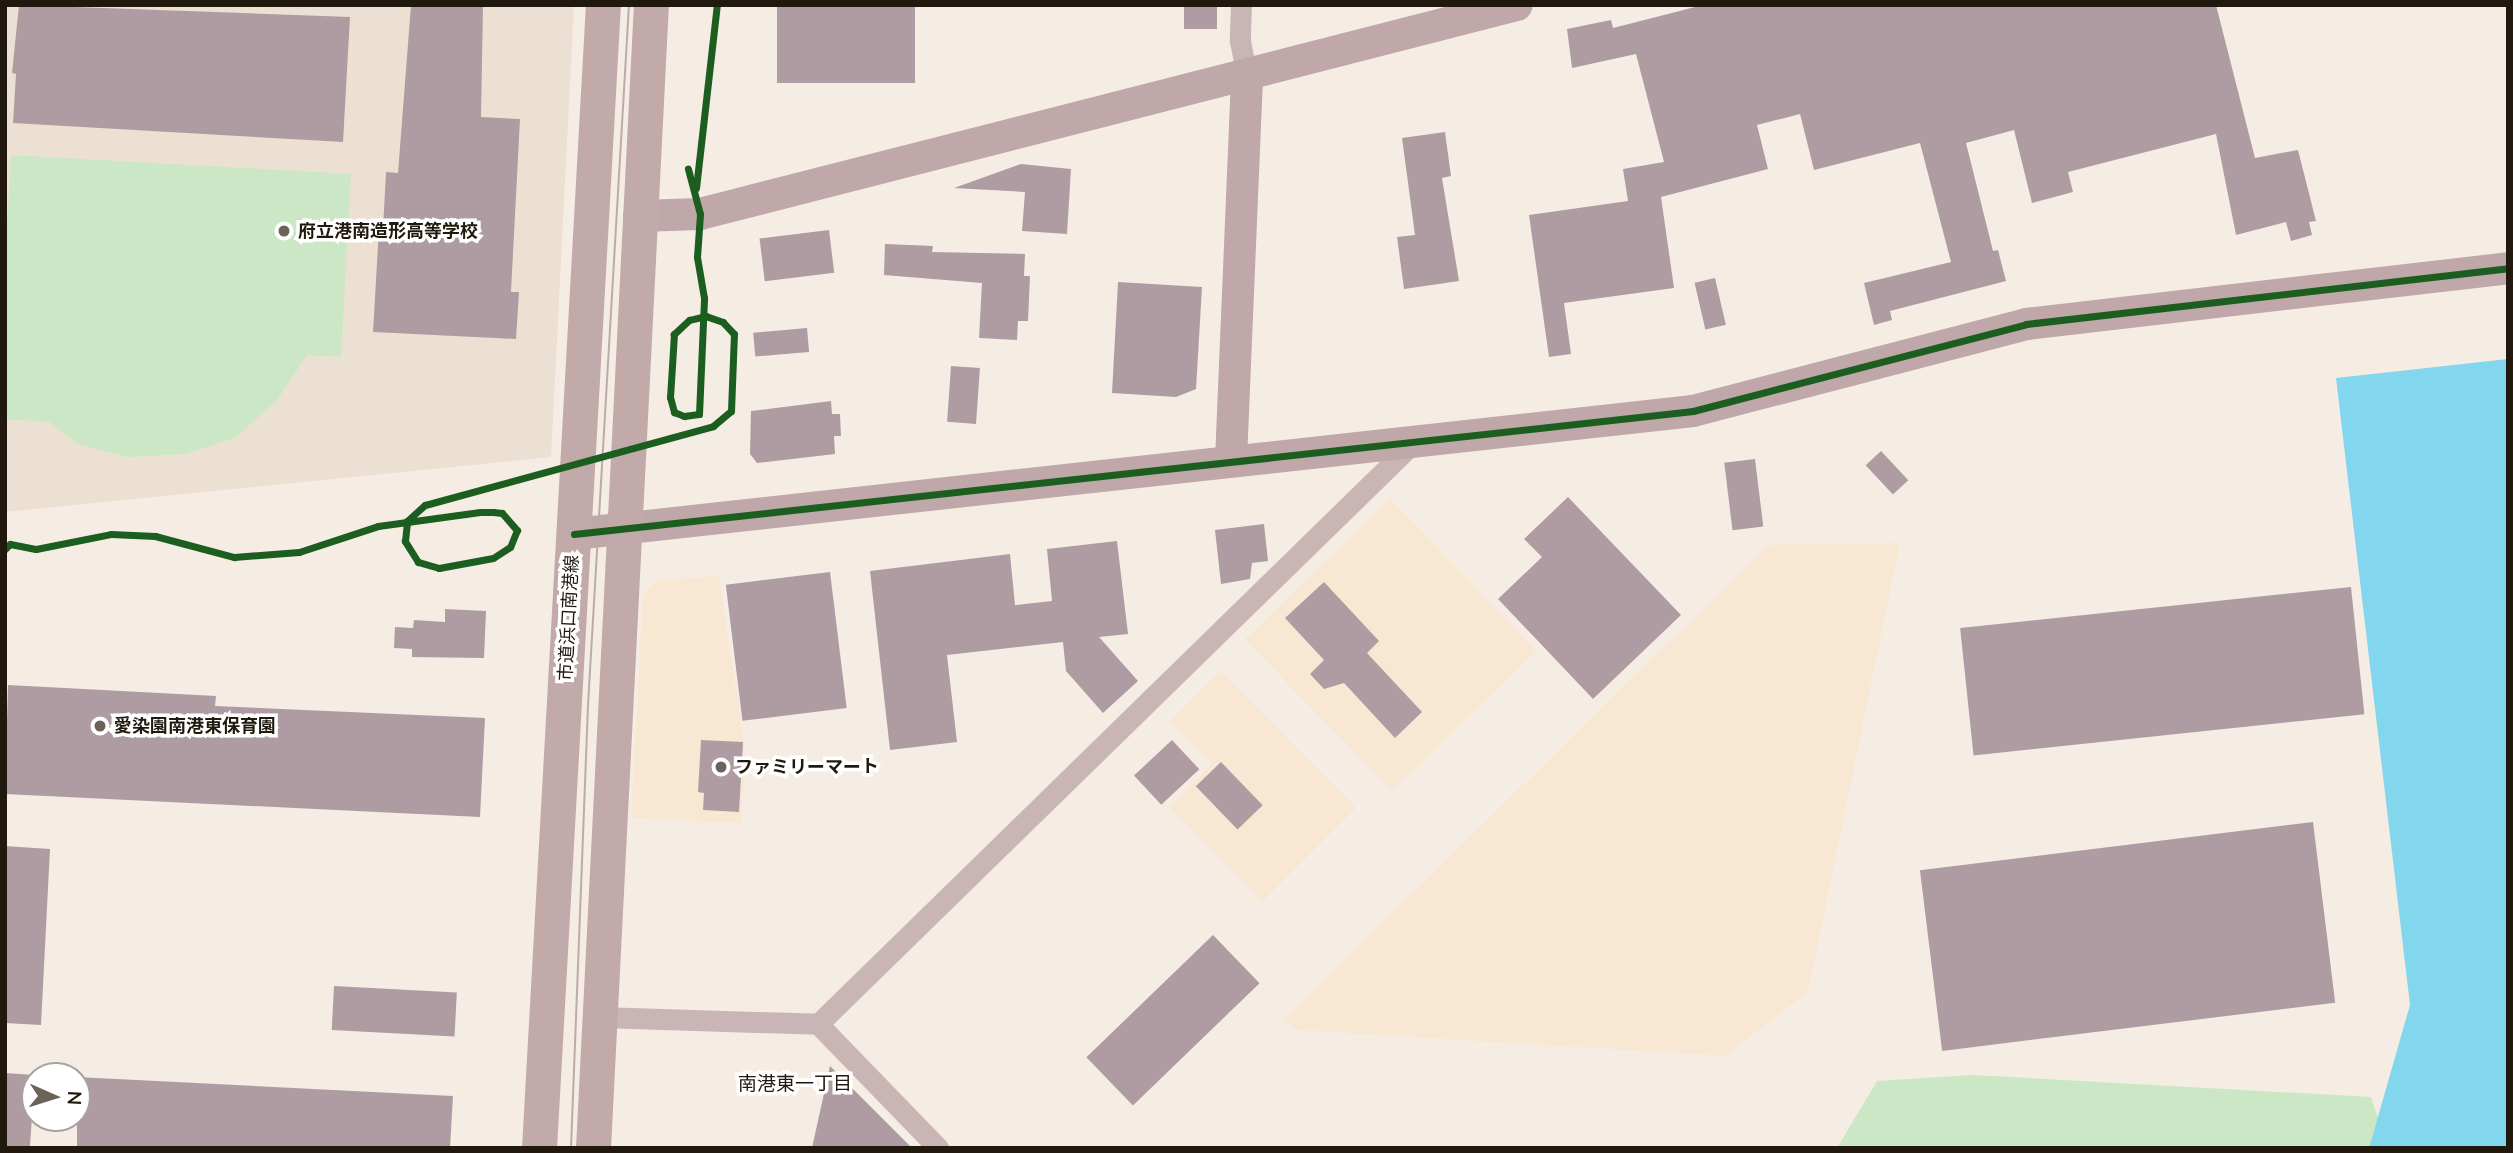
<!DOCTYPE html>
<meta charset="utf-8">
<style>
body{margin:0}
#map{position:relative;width:2513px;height:1153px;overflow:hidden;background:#f5ede4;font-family:Mulish,"Noto Sans JP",sans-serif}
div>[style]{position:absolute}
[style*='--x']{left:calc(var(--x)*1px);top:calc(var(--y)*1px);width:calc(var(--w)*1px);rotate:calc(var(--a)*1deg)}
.built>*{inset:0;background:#f8e7d3;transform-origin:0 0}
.education>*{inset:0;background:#ece0d2}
.green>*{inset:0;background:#cce7c5}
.water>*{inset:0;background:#82d7ef}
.building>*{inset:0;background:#ae9ca2;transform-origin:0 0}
.street>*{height:21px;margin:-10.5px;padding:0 10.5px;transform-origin:10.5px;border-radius:10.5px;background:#cab5b6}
.secondary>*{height:32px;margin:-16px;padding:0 16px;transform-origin:16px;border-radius:16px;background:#c0a8aa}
.primary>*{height:35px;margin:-17.5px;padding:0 17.5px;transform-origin:17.5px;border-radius:17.5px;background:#c2aaab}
.tram>*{height:2px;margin:-1px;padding:0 1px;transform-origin:1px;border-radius:1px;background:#baacaa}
.cycleway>*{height:7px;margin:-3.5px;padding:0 3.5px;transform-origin:3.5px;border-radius:3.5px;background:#1b5e20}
.dots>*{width:19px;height:19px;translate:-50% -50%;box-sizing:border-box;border:4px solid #fff;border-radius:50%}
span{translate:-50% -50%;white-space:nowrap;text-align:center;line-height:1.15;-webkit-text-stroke:7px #fff;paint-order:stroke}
.poi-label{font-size:18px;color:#21180e;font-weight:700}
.left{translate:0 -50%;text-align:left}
.street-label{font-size:18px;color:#21180e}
.neighbourhood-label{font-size:19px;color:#21180e}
.frame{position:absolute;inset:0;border:7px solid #21180e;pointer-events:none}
.north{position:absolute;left:21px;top:1062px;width:70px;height:70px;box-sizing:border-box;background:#fff;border:2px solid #a6a39f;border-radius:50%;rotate:93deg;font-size:19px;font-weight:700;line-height:28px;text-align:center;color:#21180e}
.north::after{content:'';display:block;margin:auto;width:24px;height:32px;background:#6b6359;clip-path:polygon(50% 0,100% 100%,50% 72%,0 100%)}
</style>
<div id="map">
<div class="built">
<div style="left:1390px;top:499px;width:211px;height:202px;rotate:46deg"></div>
<div style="clip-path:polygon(1900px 543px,1808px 992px,1725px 1056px,1297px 1030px,1284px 1019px,1768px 545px)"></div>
<div style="clip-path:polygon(719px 576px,745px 750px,741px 823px,631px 818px,643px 594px,655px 581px)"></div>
<div style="clip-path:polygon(1221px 671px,1356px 808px,1262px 902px,1169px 807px,1212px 764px,1170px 721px)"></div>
</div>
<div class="education">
<div style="clip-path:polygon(5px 5px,574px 5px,551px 457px,5px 512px)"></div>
</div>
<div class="green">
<div style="clip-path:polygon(11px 155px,351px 174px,341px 357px,307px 355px,277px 400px,235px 438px,185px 454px,127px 457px,80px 445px,49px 422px,5px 419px,5px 263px)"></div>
<div style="clip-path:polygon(1973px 1075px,2371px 1097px,2378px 1118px,2369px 1148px,1837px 1148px,1877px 1081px)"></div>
</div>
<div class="water">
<div style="clip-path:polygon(2508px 359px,2508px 1148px,2369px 1148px,2410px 1005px,2336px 378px)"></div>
</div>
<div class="building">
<div style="clip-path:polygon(19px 5px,350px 17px,343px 142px,13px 123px,16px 74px,12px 73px)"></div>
<div style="clip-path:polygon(411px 5px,483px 5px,481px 117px,520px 119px,511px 292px,519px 292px,516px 339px,373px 332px,379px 228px,383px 228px,386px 172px,398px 173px)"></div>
<div style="left:777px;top:5px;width:138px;height:78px"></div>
<div style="left:1184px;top:5px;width:33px;height:24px"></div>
<div style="clip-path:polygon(1703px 5px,2216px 5px,2255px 158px,2298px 150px,2316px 221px,2309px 222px,2312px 235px,2291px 241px,2286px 222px,2236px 235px,2216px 134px,2068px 172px,2073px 192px,2032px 203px,2014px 130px,1966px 143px,1993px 251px,1998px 250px,2006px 281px,1890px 311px,1892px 320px,1874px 325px,1864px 283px,1951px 262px,1920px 143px,1814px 170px,1800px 114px,1757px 125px,1768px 169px,1661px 197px,1674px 288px,1564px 303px,1571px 354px,1549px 357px,1529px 215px,1628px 201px,1623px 169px,1664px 162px,1636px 54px,1572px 68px,1567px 29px,1611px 20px,1613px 28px)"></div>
<div style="clip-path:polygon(1445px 132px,1451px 176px,1442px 178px,1459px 281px,1404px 289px,1397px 237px,1415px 235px,1402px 138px)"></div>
<div style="clip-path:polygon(1021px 164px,1071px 169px,1067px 234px,1022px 231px,1025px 192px,954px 188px)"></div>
<div style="left:829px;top:230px;width:43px;height:70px;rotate:83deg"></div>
<div style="clip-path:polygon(885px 244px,933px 246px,932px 252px,1025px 254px,1024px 276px,1030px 276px,1028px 321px,1018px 321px,1017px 340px,979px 338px,982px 283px,884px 275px)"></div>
<div style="left:1715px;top:278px;width:48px;height:21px;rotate:77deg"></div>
<div style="clip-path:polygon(1118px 282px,1202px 287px,1196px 389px,1176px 397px,1112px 393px)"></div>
<div style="left:807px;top:328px;width:24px;height:54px;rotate:85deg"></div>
<div style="left:951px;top:366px;width:29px;height:56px;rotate:4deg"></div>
<div style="clip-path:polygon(831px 401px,832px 414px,840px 414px,841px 436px,834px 436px,835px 454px,757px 463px,750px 454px,751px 411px)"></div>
<div style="left:1881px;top:451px;width:40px;height:21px;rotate:47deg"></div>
<div style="left:1755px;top:459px;width:68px;height:31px;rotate:83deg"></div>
<div style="clip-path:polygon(1568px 497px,1681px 615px,1593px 699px,1498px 599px,1542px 557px,1524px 539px)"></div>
<div style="clip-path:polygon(1264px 524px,1268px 561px,1252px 563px,1250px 579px,1221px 584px,1215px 530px)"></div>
<div style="clip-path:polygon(1117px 541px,1128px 634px,1099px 637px,1138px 681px,1103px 713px,1066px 671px,1063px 642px,947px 655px,957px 742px,890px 750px,870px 571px,1010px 554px,1015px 605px,1052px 601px,1047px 549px)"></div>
<div style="left:830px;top:572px;width:137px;height:105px;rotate:83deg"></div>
<div style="clip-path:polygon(1324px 582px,1379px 641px,1367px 653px,1422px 712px,1395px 738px,1344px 683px,1324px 689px,1310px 674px,1324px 660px,1285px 618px)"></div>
<div style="left:2351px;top:587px;width:128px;height:393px;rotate:84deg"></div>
<div style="clip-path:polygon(445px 609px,486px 611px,484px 658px,412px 657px,412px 649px,394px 648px,395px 627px,413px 628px,414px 620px,445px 622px)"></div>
<div style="clip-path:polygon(8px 685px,216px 696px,215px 706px,485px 718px,480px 817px,5px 794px)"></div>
<div style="clip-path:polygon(701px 740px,743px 742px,739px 812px,703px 810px,704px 793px,698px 792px)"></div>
<div style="left:1172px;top:740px;width:40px;height:52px;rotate:47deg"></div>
<div style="left:1221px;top:762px;width:60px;height:35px;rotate:46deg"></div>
<div style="left:2313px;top:822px;width:182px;height:396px;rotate:83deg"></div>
<div style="clip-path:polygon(5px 846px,50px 849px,41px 1025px,5px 1023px)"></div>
<div style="left:1213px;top:935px;width:67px;height:176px;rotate:46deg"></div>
<div style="left:334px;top:986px;width:123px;height:44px;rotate:3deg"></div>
<div style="clip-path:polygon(830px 1066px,912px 1148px,812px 1148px)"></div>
<div style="left:5px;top:1073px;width:30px;height:75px;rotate:4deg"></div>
<div style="clip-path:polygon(77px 1077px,453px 1096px,450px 1148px,77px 1148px)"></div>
</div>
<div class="street">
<div style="--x:1241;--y:5;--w:36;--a:92"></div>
<div style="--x:1240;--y:41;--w:38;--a:79"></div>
<div style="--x:600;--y:1017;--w:218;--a:1.8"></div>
<div style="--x:818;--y:1024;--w:833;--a:-44.32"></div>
<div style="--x:818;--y:1024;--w:173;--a:45.9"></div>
</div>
<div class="secondary">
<div style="--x:639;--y:216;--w:61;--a:-1.9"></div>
<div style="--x:700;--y:214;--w:843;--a:-14.35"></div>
<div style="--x:1231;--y:460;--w:382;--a:-87.6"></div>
<div style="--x:574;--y:534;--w:1126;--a:-6.27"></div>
<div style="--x:1693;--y:411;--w:344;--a:-14.6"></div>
<div style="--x:2026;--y:324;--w:485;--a:-6.6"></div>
</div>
<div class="primary">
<div style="--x:539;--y:1148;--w:1145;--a:-86.8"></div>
<div style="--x:593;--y:1148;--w:1144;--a:-87.1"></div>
</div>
<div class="tram">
<div style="--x:549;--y:1148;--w:1145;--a:-86.8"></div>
<div style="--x:571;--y:1148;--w:443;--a:-87.8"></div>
<div style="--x:588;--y:705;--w:701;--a:-86.65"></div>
</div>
<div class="cycleway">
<div style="--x:696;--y:188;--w:184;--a:-83.5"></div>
<div style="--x:574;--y:534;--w:1126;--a:-6.27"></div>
<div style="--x:1693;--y:411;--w:344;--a:-14.6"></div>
<div style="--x:2026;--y:324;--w:485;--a:-6.6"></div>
<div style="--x:5;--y:549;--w:7;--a:-45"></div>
<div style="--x:10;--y:544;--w:26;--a:11"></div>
<div style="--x:36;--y:549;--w:76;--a:-11.3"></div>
<div style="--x:111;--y:534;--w:44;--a:2.6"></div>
<div style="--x:155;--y:536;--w:82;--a:14.9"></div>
<div style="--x:234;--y:557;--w:65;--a:-4.4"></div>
<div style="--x:299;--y:552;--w:83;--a:-18.2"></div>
<div style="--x:378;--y:526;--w:103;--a:-7.8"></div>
<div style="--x:480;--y:512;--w:13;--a:0"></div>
<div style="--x:493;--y:512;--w:9;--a:6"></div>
<div style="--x:502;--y:513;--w:23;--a:49"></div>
<div style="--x:517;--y:530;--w:18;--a:112"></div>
<div style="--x:510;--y:547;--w:20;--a:147"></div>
<div style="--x:493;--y:558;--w:55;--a:169.5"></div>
<div style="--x:439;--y:568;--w:22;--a:-164"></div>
<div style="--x:418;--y:562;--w:25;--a:-122"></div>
<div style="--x:405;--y:541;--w:20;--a:-84"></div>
<div style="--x:407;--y:521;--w:24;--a:-42"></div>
<div style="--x:425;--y:505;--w:299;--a:-15.3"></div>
<div style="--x:713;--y:426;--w:23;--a:-40"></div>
<div style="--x:731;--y:411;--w:77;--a:-87.8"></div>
<div style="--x:734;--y:334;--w:16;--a:-133"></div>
<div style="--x:723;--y:322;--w:18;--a:-161"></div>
<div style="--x:706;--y:316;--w:17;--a:167"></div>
<div style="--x:689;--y:320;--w:21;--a:137"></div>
<div style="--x:674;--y:334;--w:63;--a:93.6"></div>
<div style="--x:670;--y:397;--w:16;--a:75"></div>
<div style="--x:674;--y:412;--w:11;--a:22"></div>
<div style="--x:684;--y:416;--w:15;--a:-8"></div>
<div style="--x:699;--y:414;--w:116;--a:-87.5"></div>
<div style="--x:704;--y:298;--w:42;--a:-99.7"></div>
<div style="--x:697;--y:257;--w:43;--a:-86"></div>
<div style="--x:700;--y:214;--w:47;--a:-104.9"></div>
</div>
<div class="dots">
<div style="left:284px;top:231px;background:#6b6359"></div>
<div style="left:100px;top:726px;background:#6b6359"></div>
<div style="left:721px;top:767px;background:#6b6359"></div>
</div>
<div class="poi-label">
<span class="left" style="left:298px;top:231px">府立港南造形高等学校</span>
<span class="left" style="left:114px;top:726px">愛染園南港東保育園</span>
<span class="left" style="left:735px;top:767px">ファミリーマート</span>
</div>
<div class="street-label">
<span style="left:569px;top:618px;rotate:-87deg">市道浜口南港線</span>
</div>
<div class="neighbourhood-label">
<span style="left:795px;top:1084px">南港東一丁目</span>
</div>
<div class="frame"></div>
<div class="north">N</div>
</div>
